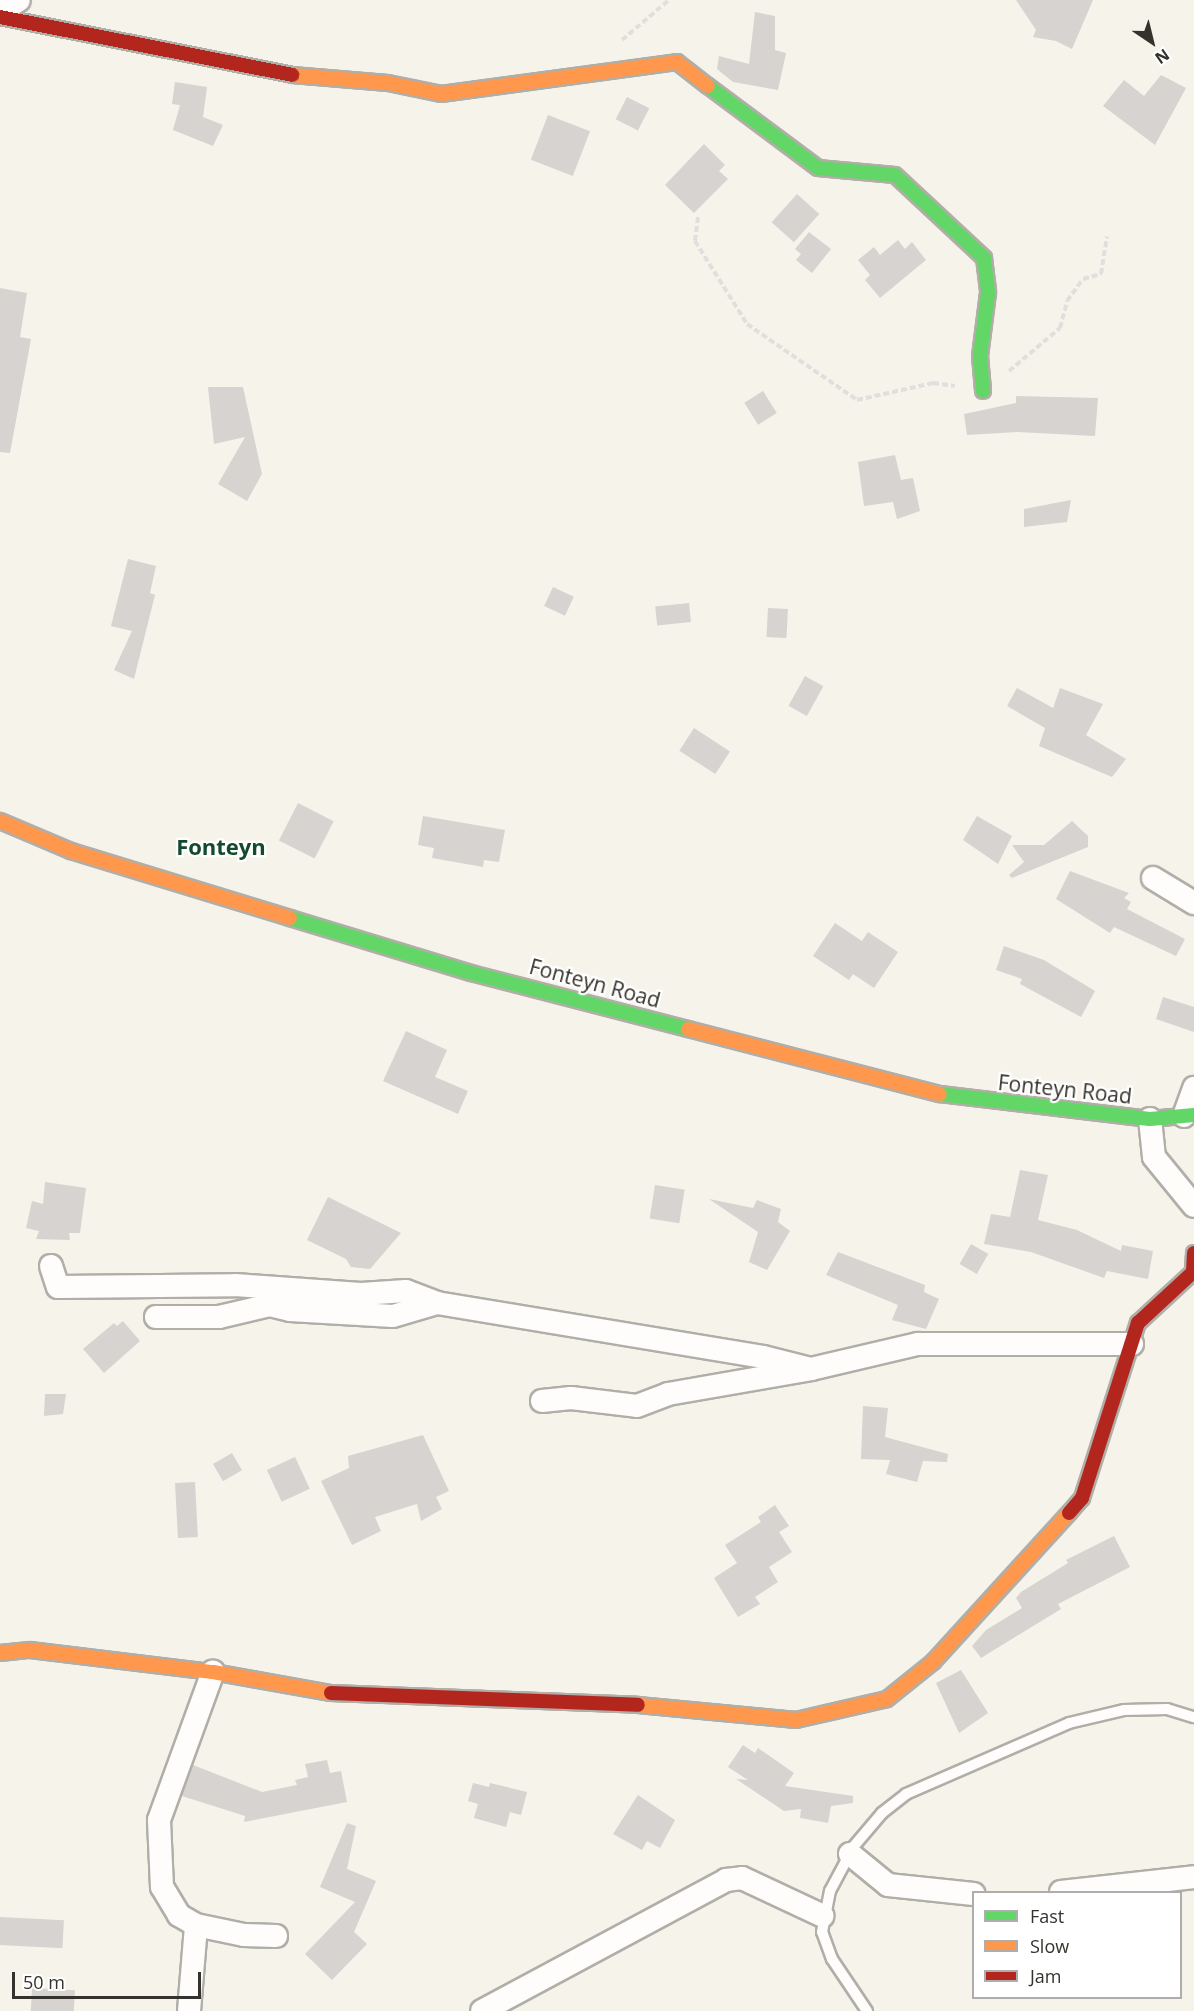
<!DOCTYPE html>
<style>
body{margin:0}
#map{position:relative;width:1194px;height:2011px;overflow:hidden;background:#f6f3eb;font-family:"Open Sans",sans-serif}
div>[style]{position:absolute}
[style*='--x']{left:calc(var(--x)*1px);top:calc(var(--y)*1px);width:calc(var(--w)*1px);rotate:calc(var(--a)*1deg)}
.building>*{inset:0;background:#d6d3d1;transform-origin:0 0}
.path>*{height:4px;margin-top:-2px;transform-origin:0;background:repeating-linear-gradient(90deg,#e1dfdd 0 6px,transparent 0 9px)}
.roads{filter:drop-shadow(2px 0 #b1aea8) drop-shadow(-2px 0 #b1aea8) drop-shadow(0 2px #b1aea8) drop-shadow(0 -2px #b1aea8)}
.lane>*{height:10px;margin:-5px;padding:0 5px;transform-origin:5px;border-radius:5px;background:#fefdfc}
.street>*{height:22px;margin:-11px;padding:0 11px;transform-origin:11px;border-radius:11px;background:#fefdfc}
.fast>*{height:14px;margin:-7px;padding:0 7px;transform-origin:7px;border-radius:7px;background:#63d668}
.slow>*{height:14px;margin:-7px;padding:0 7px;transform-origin:7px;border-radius:7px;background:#ff974d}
.jam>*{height:14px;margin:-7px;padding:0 7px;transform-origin:7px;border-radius:7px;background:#b3261e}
span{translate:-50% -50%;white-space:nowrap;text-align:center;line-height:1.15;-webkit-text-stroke:4.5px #fff;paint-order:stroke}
.street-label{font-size:21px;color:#34322c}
.neighbourhood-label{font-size:22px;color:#124b2b;font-weight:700}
.legend{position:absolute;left:972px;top:1891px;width:210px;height:108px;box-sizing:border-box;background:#fff;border:2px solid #aeadab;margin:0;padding:8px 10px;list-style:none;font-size:18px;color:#34322c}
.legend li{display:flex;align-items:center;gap:12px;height:30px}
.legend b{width:30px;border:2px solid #aeadab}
.north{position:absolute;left:1122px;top:12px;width:60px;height:60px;-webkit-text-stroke:4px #fff;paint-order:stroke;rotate:145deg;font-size:16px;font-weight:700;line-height:24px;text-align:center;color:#34322c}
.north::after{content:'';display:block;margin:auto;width:21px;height:27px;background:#34322c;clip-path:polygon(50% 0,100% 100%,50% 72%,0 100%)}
.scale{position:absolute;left:12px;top:1972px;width:189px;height:27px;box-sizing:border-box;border:3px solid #34322c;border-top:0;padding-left:8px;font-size:18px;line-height:21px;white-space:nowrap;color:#34322c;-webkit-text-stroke:4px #fff;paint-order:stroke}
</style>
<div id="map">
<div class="building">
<div style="clip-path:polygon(1016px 0,1093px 0,1072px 49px,1056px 41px,1033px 37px,1036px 30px)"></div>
<div style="clip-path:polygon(755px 12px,775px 16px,775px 50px,786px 53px,778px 90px,733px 82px,717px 69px,719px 56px,749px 64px)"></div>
<div style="clip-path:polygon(1161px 75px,1186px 88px,1155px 145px,1103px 106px,1124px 80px,1144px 96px)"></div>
<div style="clip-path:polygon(175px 82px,207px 87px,203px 117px,223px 125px,213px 146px,173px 130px,180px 105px,172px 104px)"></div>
<div style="left:627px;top:97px;width:25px;height:25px;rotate:27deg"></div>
<div style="left:548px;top:115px;width:45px;height:48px;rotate:21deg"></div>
<div style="clip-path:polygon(704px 144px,725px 165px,719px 171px,728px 179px,694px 213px,665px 185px)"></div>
<div style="left:797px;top:194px;width:30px;height:38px;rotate:42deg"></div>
<div style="clip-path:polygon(809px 232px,831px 249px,812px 273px,796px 260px,801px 254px,795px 249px)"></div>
<div style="clip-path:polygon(898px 240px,905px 249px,912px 242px,926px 260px,880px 298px,865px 280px,870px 275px,858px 260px,874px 247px,880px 255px)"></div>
<div style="clip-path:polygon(0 288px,27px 293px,20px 337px,31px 339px,10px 453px,0 452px)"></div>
<div style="clip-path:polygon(208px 387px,243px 387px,262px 474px,247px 501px,218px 484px,245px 437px,214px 444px)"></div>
<div style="left:763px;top:391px;width:26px;height:22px;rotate:58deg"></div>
<div style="clip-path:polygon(1016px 396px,1098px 398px,1095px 436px,1017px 432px,967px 435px,964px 414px,1016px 403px)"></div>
<div style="clip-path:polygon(895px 455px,901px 480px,913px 478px,920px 511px,897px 519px,893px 502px,864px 506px,858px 462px)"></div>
<div style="clip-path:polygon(1071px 500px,1067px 522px,1024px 527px,1024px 509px)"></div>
<div style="clip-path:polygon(128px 559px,156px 566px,150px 593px,155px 595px,134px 679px,114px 670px,132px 631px,111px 626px)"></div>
<div style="left:553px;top:587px;width:23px;height:21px;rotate:25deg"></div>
<div style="left:689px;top:603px;width:19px;height:34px;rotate:84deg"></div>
<div style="left:768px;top:608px;width:20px;height:29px;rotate:3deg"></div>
<div style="left:805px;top:676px;width:21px;height:34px;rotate:29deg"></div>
<div style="clip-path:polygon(1017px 688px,1053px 708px,1060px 688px,1103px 704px,1086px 735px,1126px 759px,1112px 777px,1039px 746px,1045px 728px,1007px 706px)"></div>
<div style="left:694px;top:728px;width:43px;height:27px;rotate:33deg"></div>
<div style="left:298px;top:803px;width:40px;height:42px;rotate:27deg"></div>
<div style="clip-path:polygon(423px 816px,505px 830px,499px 862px,484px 860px,483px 867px,432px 858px,434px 848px,418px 845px)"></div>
<div style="clip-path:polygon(977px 816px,1012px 836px,998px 864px,963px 840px)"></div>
<div style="clip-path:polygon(1072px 821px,1088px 836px,1088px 847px,1012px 878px,1009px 875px,1024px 862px,1012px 845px,1044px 845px)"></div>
<div style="clip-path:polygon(1070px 871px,1129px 893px,1124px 898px,1131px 902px,1127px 909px,1185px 939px,1176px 956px,1114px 927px,1110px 933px,1056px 899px)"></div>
<div style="clip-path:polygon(835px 923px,862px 941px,868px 932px,898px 952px,874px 988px,853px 974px,849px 980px,813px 956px)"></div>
<div style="clip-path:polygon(1004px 946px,1044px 960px,1095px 991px,1081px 1017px,1020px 984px,1022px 979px,996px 970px)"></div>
<div style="clip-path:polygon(1163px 997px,1194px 1007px,1194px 1032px,1156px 1019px)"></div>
<div style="clip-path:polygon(406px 1031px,447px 1050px,435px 1077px,468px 1091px,458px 1114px,383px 1081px)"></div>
<div style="clip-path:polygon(1020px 1170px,1048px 1175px,1038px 1220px,1077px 1230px,1121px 1251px,1122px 1245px,1153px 1251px,1148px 1279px,1107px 1271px,1104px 1278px,1031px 1252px,984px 1244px,991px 1214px,1010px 1217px)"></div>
<div style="clip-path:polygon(45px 1182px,86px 1188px,80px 1233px,69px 1233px,70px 1240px,36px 1239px,39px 1231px,26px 1228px,32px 1201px,43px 1204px)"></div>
<div style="left:655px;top:1185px;width:30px;height:34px;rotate:9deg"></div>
<div style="clip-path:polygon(328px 1197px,401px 1233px,370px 1269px,351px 1267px,346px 1259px,307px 1240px)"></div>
<div style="clip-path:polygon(709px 1199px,753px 1208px,757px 1200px,781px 1209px,778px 1222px,790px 1231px,767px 1270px,749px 1262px,758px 1232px)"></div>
<div style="left:971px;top:1244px;width:20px;height:23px;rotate:30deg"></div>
<div style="clip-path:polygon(838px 1252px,925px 1285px,924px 1292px,939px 1299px,926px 1329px,892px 1320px,898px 1305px,826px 1275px)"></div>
<div style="clip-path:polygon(123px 1321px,140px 1341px,104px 1373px,83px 1349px,114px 1323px,117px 1326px)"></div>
<div style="clip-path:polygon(45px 1394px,66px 1394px,63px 1414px,44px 1416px)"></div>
<div style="clip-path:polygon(863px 1406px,888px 1408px,885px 1437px,948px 1454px,947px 1462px,923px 1461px,917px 1482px,886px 1474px,890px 1460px,861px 1459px)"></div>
<div style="clip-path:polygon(423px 1435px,449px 1491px,436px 1497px,442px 1509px,421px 1521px,417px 1504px,375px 1517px,381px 1531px,352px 1545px,321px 1481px,349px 1468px,348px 1456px)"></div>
<div style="left:232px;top:1453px;width:20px;height:22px;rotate:60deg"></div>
<div style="left:295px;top:1457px;width:35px;height:31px;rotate:65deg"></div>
<div style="left:195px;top:1482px;width:55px;height:20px;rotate:87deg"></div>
<div style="clip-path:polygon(775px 1505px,789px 1526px,779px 1532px,792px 1552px,769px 1567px,778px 1582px,755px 1597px,760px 1604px,738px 1617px,714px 1578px,737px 1563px,725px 1545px,761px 1522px,758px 1517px)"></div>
<div style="clip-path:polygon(1114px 1536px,1130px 1567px,1058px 1604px,1061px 1609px,981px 1658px,972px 1646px,986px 1630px,1022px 1608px,1016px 1598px,1021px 1592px,1068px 1563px,1066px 1560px)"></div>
<div style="clip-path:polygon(961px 1670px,988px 1713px,959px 1733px,936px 1683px)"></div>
<div style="clip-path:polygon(743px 1745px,755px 1753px,758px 1748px,794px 1773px,785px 1786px,853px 1796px,853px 1803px,831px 1806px,828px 1823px,800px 1818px,801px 1809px,784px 1811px,736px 1779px,748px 1780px,728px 1767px)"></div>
<div style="clip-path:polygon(327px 1760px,330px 1773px,341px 1771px,347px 1802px,244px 1822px,245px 1816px,182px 1796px,193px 1765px,262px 1792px,297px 1785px,295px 1780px,308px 1777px,305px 1764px)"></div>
<div style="clip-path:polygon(473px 1783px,489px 1787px,490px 1783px,527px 1792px,521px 1815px,510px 1812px,506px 1827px,474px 1818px,478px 1804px,468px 1801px)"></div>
<div style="clip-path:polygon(638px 1795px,675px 1820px,660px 1848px,647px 1841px,642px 1850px,613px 1834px)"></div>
<div style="clip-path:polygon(347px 1823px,356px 1826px,347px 1869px,376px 1881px,354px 1932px,367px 1944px,332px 1980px,305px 1954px,355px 1902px,320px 1887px)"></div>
<div style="left:0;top:1917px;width:64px;height:28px;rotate:3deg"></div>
<div style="left:32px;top:1988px;width:43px;height:23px;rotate:3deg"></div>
</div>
<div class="path">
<div style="--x:622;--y:40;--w:62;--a:-40.4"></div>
<div style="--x:698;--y:217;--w:24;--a:97"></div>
<div style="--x:695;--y:241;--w:98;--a:57.9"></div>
<div style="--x:747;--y:324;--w:134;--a:34.6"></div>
<div style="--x:857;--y:400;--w:78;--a:-12.6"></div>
<div style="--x:933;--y:383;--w:22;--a:8"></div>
<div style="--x:1009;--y:371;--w:67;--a:-40.1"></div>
<div style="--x:1060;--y:328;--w:28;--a:-75"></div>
<div style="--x:1067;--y:301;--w:27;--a:-54"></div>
<div style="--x:1083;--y:279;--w:19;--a:-16"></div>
<div style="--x:1101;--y:274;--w:38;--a:-81"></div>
</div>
<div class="roads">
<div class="lane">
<div style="--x:867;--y:2011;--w:63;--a:-123.9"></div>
<div style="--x:832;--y:1959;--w:29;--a:-110"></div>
<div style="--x:822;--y:1932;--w:42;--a:-79"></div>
<div style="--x:830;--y:1891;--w:51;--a:-61.9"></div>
<div style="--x:854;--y:1846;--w:43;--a:-49.7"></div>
<div style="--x:882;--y:1813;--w:31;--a:-38"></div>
<div style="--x:906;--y:1794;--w:178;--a:-23.5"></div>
<div style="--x:1069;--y:1723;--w:57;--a:-13.3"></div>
<div style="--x:1124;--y:1710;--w:43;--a:-1.3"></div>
<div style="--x:1167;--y:1709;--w:28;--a:17"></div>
</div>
<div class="street">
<div style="--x:0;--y:12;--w:22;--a:-32"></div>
<div style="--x:1153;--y:878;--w:48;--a:31.4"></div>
<div style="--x:1184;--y:1116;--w:30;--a:-70"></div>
<div style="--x:1150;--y:1119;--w:38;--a:84"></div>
<div style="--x:1154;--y:1157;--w:63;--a:50.8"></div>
<div style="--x:51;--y:1266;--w:22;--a:72"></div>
<div style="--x:58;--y:1287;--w:177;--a:-0.6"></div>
<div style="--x:235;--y:1285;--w:126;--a:4.1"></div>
<div style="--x:361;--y:1294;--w:45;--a:-3.8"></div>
<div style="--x:406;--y:1291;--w:33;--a:21"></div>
<div style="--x:156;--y:1317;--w:63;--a:0"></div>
<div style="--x:219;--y:1317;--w:52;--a:-13.2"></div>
<div style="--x:270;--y:1305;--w:21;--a:14"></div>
<div style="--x:290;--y:1310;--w:103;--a:3.3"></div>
<div style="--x:393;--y:1316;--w:46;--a:-16.5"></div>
<div style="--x:437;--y:1303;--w:330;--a:9.4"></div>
<div style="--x:763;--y:1357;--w:49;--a:14"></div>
<div style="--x:542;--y:1401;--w:29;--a:-6"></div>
<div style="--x:571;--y:1398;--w:66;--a:6.9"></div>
<div style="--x:637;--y:1406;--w:33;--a:-21"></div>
<div style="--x:668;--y:1394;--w:145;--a:-9.9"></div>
<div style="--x:811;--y:1369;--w:110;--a:-13.2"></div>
<div style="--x:918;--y:1344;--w:214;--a:0"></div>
<div style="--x:850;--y:1854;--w:49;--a:39.2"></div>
<div style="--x:888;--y:1885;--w:86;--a:6"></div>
<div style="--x:1061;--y:1892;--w:134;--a:-6.4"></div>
<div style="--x:196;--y:1925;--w:20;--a:-150"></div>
<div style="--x:179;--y:1915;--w:33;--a:-121"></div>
<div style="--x:162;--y:1887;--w:67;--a:-92.6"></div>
<div style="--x:159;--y:1820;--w:158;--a:-70"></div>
<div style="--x:189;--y:2011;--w:86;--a:-85.3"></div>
<div style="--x:196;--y:1925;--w:49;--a:11.8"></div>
<div style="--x:244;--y:1935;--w:32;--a:2"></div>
<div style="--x:482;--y:2011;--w:277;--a:-28.2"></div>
<div style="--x:726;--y:1880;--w:16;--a:-7"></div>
<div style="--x:742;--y:1878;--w:89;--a:25.1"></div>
</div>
<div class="fast">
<div style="--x:708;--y:86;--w:137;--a:36.7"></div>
<div style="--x:818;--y:168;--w:77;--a:5.2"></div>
<div style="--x:895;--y:175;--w:122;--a:43"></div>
<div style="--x:984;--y:258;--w:35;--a:83"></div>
<div style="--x:988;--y:293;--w:64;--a:97.2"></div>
<div style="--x:980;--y:356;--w:35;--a:85"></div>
<div style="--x:290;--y:918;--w:189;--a:16.9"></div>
<div style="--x:471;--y:973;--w:224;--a:14.5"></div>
<div style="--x:940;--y:1094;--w:211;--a:6.8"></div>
<div style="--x:1150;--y:1119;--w:44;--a:-5.2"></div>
</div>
<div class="slow">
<div style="--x:292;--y:75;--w:96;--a:4.8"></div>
<div style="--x:388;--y:83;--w:54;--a:11.7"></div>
<div style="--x:441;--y:94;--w:238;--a:-7.7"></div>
<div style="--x:677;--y:62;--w:39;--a:38"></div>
<div style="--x:0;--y:821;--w:77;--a:22.9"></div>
<div style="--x:71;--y:851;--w:229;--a:17"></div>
<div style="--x:688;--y:1029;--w:260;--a:14.5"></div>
<div style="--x:0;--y:1653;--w:30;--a:-6"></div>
<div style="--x:30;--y:1650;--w:184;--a:6.9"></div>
<div style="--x:213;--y:1672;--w:120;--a:10.1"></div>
<div style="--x:638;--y:1705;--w:159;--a:5.4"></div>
<div style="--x:796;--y:1720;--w:93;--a:-13"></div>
<div style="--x:887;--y:1699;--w:59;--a:-38.8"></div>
<div style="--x:933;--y:1662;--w:202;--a:-47.6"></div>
</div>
<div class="jam">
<div style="--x:0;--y:17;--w:298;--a:11.2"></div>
<div style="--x:1069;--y:1513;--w:20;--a:-49"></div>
<div style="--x:1082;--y:1498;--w:184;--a:-72.3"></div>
<div style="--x:1138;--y:1323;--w:75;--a:-42.8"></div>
<div style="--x:1193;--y:1272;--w:19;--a:-87"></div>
<div style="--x:331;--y:1693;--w:307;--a:2.2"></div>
</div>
</div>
<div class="street-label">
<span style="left:595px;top:983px;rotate:15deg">Fonteyn Road</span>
<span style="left:1065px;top:1089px;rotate:6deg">Fonteyn Road</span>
</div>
<div class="neighbourhood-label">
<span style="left:221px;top:847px">Fonteyn</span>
</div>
<ul class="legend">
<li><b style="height:8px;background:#63d668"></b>Fast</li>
<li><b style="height:8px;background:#ff974d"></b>Slow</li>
<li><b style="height:8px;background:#b3261e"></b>Jam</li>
</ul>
<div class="north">N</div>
<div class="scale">50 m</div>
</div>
